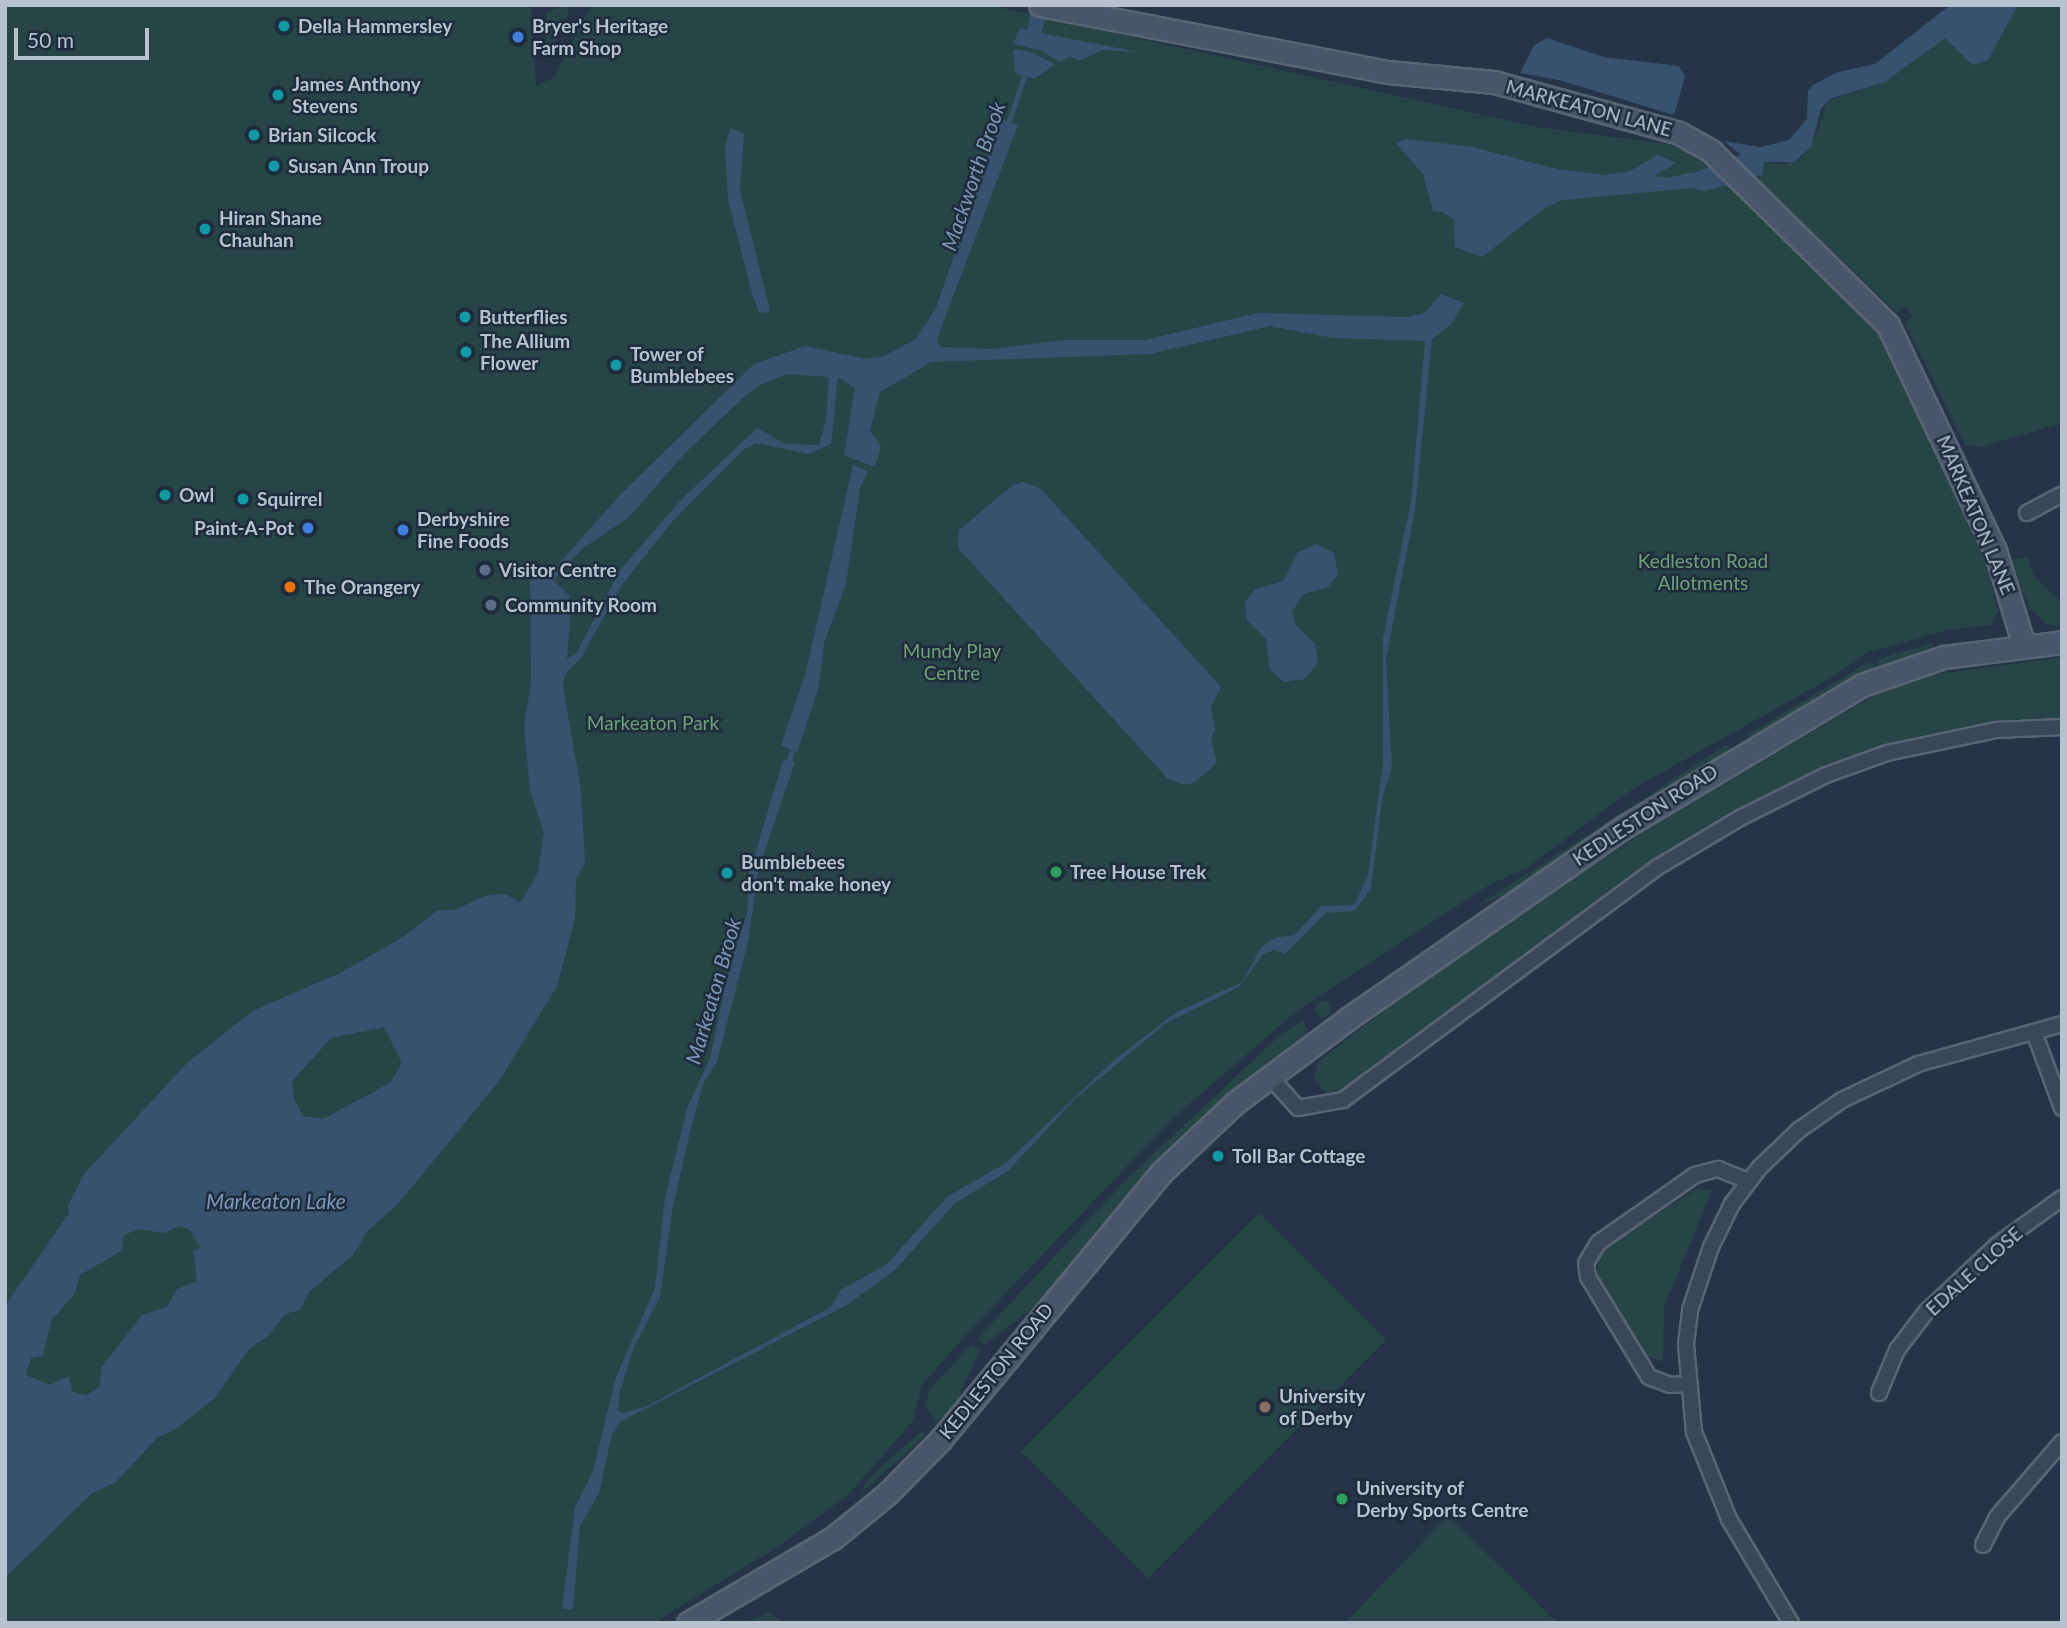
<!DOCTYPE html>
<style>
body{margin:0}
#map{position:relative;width:2067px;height:1628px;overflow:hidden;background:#253547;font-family:Lato,sans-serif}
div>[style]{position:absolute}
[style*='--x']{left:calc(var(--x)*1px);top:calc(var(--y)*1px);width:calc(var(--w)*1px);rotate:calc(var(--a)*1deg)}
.green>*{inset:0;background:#274547;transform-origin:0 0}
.round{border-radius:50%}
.water>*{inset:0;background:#37516f}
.stream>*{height:5px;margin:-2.5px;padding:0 2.5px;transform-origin:2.5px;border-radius:2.5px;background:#37516f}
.roads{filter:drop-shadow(2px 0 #596573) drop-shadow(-2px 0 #596573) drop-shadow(0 2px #596573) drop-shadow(0 -2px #596573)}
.street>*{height:14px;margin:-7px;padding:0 7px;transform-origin:7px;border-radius:7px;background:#3a4756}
.secondary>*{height:21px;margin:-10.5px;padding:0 10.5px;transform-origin:10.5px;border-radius:10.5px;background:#485669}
.dots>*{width:19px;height:19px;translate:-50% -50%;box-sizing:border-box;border:4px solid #1e2c3b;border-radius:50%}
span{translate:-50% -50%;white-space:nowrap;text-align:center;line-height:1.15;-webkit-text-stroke:5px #1e2c3b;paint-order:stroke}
.poi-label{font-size:19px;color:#b8c2cf;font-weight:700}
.left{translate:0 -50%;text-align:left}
.right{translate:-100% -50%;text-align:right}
.street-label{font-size:19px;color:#b8c2cf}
.park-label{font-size:19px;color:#6da277}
.water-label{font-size:21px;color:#7c98b9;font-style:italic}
.frame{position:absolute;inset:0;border:7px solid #b8c2cf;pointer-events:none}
.scale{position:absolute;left:14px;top:28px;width:135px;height:32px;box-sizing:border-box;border:4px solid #b8c2cf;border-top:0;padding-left:9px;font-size:21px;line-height:24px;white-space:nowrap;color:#b8c2cf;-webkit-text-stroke:5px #1e2c3b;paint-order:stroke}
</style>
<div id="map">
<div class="green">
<div style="clip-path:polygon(5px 5px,531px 5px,536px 85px,554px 78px,591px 5px,988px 5px,1536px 127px,1668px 144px,1703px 158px,1870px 317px,1897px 358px,1982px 547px,1998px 613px,1990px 625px,1947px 630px,1866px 653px,1831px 678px,1634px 788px,1527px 868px,1489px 885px,1298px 1010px,1173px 1118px,962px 1339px,921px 1386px,913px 1421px,849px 1494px,780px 1545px,654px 1623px,5px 1623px)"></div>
<div style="clip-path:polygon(571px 5px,549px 58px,547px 58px,546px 12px)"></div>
<div style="clip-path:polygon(2018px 5px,2062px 5px,2062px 423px,1980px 447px,1965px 445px,1906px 325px,1912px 316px,1906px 306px,1897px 313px,1758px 180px,1764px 162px,1783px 165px,1802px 157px,1818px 131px,1827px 102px,1885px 82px,1945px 38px,1970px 63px,1988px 60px)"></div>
<div style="clip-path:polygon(2028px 557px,2034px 576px,2062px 603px,2062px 625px,2049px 626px,2029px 607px,2011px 560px)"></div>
<div style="clip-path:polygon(1932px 643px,1934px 650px,1854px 680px,1752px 736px,1747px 735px,1869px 662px,1877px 666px,1879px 659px)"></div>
<div style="clip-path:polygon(2062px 657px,2062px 721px,2042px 718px,1976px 727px,1852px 756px,1758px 799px,1690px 838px,1593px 905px,1341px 1094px,1326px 1093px,1314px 1079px,1318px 1062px,1436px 970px,1647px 830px,1835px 718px,1895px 685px,1924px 676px)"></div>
<div style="clip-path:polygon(1725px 746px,1732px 747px,1516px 890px,1476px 907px)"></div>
<div class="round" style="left:1315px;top:1001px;width:16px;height:16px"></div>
<div style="clip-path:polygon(1302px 1021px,1308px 1029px,1305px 1035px,1185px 1134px,1132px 1189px,1037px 1305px,984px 1345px,977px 1339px,1124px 1182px,1280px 1035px)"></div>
<div style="clip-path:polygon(1698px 1188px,1712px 1190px,1664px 1307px,1663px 1362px,1642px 1355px,1596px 1277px,1600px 1257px,1607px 1246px)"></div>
<div style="left:1259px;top:1213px;width:180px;height:337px;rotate:45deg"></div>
<div style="clip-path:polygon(971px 1345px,979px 1351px,954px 1408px,936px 1421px,925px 1406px,930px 1389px)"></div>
<div style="clip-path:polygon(921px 1431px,926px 1435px,860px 1494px,869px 1478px)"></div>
<div style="clip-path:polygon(1448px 1516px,1558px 1623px,1345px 1623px)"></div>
<div style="clip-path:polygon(770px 1613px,782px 1623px,742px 1623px)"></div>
</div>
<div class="water">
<div style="clip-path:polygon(1032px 5px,1050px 5px,1041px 33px,1138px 52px,1103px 50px,1080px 60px,1069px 57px,1059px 62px,1040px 50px,1013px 44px,1020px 28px,1027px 30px)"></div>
<div style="clip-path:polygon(1950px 5px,2018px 5px,1988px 60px,1972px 65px,1945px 38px,1885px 82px,1830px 99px,1821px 109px,1811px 147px,1794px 162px,1764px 162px,1762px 175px,1704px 191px,1692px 188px,1563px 200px,1546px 207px,1482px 257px,1455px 247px,1454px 220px,1443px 212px,1433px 211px,1423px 174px,1396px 143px,1407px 139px,1472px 147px,1557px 169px,1605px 175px,1630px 171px,1658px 155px,1676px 163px,1654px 176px,1677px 179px,1741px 155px,1724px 141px,1760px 147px,1789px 140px,1807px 119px,1808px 91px,1813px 85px,1838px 72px,1875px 64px)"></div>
<div style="clip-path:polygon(1547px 38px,1604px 57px,1679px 66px,1685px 77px,1674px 115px,1559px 80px,1520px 73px,1534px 45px)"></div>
<div style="clip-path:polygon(1013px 49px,1031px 52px,1055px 64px,1035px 79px,1015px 73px)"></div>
<div style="clip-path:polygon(evenodd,1001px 119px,1018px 125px,937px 339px,940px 347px,992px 349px,1064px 340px,1145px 340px,1258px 313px,1409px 317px,1425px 313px,1440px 294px,1464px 303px,1451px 324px,1432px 339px,1415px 509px,1386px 659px,1392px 768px,1382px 798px,1371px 889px,1354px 911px,1326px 913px,1285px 954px,1274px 950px,1263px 954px,1239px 987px,1166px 1023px,1075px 1099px,1008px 1171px,954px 1204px,895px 1270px,845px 1306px,620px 1422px,612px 1434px,599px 1493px,580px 1526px,573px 1609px,562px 1609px,575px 1507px,593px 1471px,616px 1377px,655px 1288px,665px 1198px,687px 1108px,710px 1058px,729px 968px,747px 913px,750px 871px,783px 760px,795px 762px,758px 871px,749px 938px,717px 1062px,703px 1084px,692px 1124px,673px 1206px,660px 1297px,634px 1347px,620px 1391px,618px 1411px,623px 1413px,647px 1406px,831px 1307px,841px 1290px,887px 1264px,947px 1197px,1006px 1163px,1113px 1061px,1175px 1013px,1242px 982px,1262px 946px,1275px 938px,1295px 935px,1321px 906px,1354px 905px,1368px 876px,1383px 763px,1383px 638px,1411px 501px,1425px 341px,1333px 338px,1270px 326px,1150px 354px,931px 362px,880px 392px,870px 431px,881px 446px,875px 467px,844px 455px,855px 388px,838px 377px,831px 444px,809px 454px,756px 443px,743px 450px,672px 522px,621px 586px,582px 656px,565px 675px,563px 687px,581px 789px,585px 863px,576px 879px,575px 919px,557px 986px,499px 1081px,398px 1204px,368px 1230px,353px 1255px,310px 1291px,300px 1310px,285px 1314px,269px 1335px,249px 1349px,214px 1399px,174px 1430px,158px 1437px,115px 1483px,92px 1493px,5px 1578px,5px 1306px,69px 1213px,68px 1205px,84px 1174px,187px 1063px,253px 1011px,340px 973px,402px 938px,437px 911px,454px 910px,488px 895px,506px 894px,520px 903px,537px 875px,544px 833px,530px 791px,524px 727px,531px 682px,530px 566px,548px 576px,620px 495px,754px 364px,805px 346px,866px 359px,884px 356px,916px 339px,936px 308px,1001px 119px,788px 374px,829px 377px,826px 420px,819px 445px,785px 444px,757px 428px,682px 499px,620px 570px,576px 654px,567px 659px,571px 610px,569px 595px,554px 581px,559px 574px,582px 549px,628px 518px,685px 453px,743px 398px,758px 386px,788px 374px,1001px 119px,384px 1027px,402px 1063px,390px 1083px,323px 1119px,303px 1116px,294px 1099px,292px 1081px,331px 1038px,384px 1027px,1001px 119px,180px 1226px,190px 1230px,200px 1247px,193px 1251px,197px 1281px,177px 1289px,167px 1307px,142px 1315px,101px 1368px,100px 1386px,87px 1395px,72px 1392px,69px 1376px,50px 1385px,26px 1375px,31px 1358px,43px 1356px,51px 1321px,75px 1293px,80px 1275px,121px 1251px,124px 1235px,139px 1229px,164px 1233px,180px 1226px)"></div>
<div style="clip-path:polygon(730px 128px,744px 134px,740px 190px,770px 311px,764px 313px,759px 312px,753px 297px,728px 200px,725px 146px)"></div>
<div style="clip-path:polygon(853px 465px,868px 471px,860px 488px,846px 584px,824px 643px,819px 686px,797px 753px,781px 745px,805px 675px)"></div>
<div style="clip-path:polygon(1023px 482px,1040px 488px,1221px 687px,1211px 707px,1215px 729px,1211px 740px,1217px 763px,1195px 782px,1185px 785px,1168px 779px,958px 548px,959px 530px,1013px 485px)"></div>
<div style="clip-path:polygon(1316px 544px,1334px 553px,1338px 574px,1327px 588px,1303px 594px,1292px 612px,1296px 625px,1315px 644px,1318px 662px,1305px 679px,1284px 682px,1270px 670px,1266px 639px,1247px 620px,1245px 603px,1255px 589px,1283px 581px,1298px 552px)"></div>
</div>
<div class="stream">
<div style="--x:1007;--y:127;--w:60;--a:-71.6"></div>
<div style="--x:1661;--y:181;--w:29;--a:-12"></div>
<div style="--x:788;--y:766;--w:22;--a:-77"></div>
</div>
<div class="roads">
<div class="street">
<div style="--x:2027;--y:513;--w:40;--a:-28"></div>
<div style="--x:2034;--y:1032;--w:81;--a:69.8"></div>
<div style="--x:1269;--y:1076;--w:43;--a:47.8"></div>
<div style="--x:1298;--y:1108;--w:46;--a:-10.1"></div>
<div style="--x:1343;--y:1100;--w:392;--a:-36.5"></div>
<div style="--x:1658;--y:867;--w:98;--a:-30.8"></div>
<div style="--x:1742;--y:817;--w:94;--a:-26.6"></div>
<div style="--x:1826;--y:775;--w:65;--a:-19.8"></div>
<div style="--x:1887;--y:753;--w:111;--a:-11.9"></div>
<div style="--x:1996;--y:730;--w:66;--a:-2.6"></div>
<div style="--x:1687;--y:1384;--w:17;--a:177"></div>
<div style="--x:1670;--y:1385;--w:22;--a:-159"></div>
<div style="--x:1649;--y:1377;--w:117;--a:-121.4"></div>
<div style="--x:1588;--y:1277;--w:14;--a:-98"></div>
<div style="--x:1586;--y:1263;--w:23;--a:-59"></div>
<div style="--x:1598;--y:1243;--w:118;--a:-35"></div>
<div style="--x:1695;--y:1175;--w:24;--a:-15"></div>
<div style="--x:1718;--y:1169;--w:31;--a:22"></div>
<div style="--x:1879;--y:1393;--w:47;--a:-67.3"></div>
<div style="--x:1897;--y:1350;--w:48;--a:-52.7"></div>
<div style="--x:1926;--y:1312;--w:98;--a:-43.3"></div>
<div style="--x:1997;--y:1245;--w:80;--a:-35.9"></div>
<div style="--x:1983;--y:1545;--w:31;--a:-63"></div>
<div style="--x:1997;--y:1517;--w:99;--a:-49.1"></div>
<div style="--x:1791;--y:1623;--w:121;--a:-120.8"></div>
<div style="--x:1729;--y:1519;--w:94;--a:-111.9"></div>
<div style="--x:1694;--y:1432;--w:88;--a:-95.2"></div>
<div style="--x:1686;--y:1344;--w:34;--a:-83"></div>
<div style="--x:1690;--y:1310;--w:66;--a:-71.6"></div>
<div style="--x:1711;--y:1247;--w:48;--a:-64"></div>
<div style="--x:1732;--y:1204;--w:46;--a:-52.9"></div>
<div style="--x:1760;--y:1167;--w:54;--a:-43.5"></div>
<div style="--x:1799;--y:1130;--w:52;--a:-34.9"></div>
<div style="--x:1842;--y:1100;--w:84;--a:-25.3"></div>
<div style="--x:1918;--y:1064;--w:149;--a:-15.5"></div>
</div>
<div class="secondary">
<div style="--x:1040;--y:5;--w:354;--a:10.9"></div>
<div style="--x:1388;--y:72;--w:106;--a:5.4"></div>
<div style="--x:1494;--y:82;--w:192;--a:15.4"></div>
<div style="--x:1679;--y:133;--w:37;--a:29"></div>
<div style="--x:1711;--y:151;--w:248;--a:44.5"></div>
<div style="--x:1888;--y:325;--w:249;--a:64.6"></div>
<div style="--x:1995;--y:550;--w:100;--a:73.2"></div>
<div style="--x:688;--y:1623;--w:168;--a:-30.4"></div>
<div style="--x:833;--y:1538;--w:71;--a:-39.3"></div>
<div style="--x:888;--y:1493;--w:76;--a:-45.5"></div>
<div style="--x:941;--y:1439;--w:347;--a:-50.4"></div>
<div style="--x:1162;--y:1172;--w:100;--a:-43.4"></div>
<div style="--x:1235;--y:1103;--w:142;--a:-36.7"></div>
<div style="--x:1349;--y:1018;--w:335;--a:-34.8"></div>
<div style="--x:1624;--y:827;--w:277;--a:-30.8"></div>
<div style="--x:1862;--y:685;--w:87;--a:-18.9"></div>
<div style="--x:1944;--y:657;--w:119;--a:-7.2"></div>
</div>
</div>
<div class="dots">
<div style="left:284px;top:26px;background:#0f9aa8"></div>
<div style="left:518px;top:37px;background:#3f7fe0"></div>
<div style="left:278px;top:95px;background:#0f9aa8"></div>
<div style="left:254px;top:135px;background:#0f9aa8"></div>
<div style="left:274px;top:166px;background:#0f9aa8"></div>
<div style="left:205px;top:229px;background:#0f9aa8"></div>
<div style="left:465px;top:317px;background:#0f9aa8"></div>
<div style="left:466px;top:352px;background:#0f9aa8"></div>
<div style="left:616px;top:365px;background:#0f9aa8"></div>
<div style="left:165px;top:495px;background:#0f9aa8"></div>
<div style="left:243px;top:499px;background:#0f9aa8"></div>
<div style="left:308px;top:528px;background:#3f7fe0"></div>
<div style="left:403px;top:530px;background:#3f7fe0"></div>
<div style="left:485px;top:570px;background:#5c6f8a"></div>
<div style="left:290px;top:587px;background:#e8710a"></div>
<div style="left:491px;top:605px;background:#5c6f8a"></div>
<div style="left:1056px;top:872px;background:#2e9e5b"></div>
<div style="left:727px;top:873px;background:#0f9aa8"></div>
<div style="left:1218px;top:1156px;background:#0f9aa8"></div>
<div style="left:1265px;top:1407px;background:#8d6e63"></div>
<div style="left:1342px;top:1499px;background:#2e9e5b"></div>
</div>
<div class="poi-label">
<span class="left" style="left:298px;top:26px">Della Hammersley</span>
<span class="left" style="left:532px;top:37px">Bryer's Heritage<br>Farm Shop</span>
<span class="left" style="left:292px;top:95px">James Anthony<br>Stevens</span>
<span class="left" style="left:268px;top:135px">Brian Silcock</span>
<span class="left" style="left:288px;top:166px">Susan Ann Troup</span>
<span class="left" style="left:219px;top:229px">Hiran Shane<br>Chauhan</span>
<span class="left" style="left:479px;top:317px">Butterflies</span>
<span class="left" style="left:480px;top:352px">The Allium<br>Flower</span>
<span class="left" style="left:630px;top:365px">Tower of<br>Bumblebees</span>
<span class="left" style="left:179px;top:495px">Owl</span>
<span class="left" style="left:257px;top:499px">Squirrel</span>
<span class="left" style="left:417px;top:530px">Derbyshire<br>Fine Foods</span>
<span class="right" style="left:294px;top:528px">Paint-A-Pot</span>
<span class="left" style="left:499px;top:570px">Visitor Centre</span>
<span class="left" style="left:304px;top:587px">The Orangery</span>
<span class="left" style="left:505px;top:605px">Community Room</span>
<span class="left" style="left:741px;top:873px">Bumblebees<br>don't make honey</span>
<span class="left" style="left:1070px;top:872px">Tree House Trek</span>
<span class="left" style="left:1232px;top:1156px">Toll Bar Cottage</span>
<span class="left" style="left:1279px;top:1407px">University<br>of Derby</span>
<span class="left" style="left:1356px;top:1499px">University of<br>Derby Sports Centre</span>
</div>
<div class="street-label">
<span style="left:1589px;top:108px;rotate:15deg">MARKEATON LANE</span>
<span style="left:1976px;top:515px;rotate:67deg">MARKEATON LANE</span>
<span style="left:1645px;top:815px;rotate:-33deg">KEDLESTON ROAD</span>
<span style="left:1974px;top:1271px;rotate:-42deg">EDALE CLOSE</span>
<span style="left:996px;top:1371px;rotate:-51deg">KEDLESTON ROAD</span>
</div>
<div class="park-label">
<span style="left:1703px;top:572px">Kedleston Road<br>Allotments</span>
<span style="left:952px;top:662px">Mundy Play<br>Centre</span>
<span style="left:653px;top:723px">Markeaton Park</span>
</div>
<div class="water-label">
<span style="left:973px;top:176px;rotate:-71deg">Mackworth Brook</span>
<span style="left:713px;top:991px;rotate:-74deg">Markeaton Brook</span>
<span style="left:276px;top:1201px">Markeaton Lake</span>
</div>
<div class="frame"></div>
<div class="scale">50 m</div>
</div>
